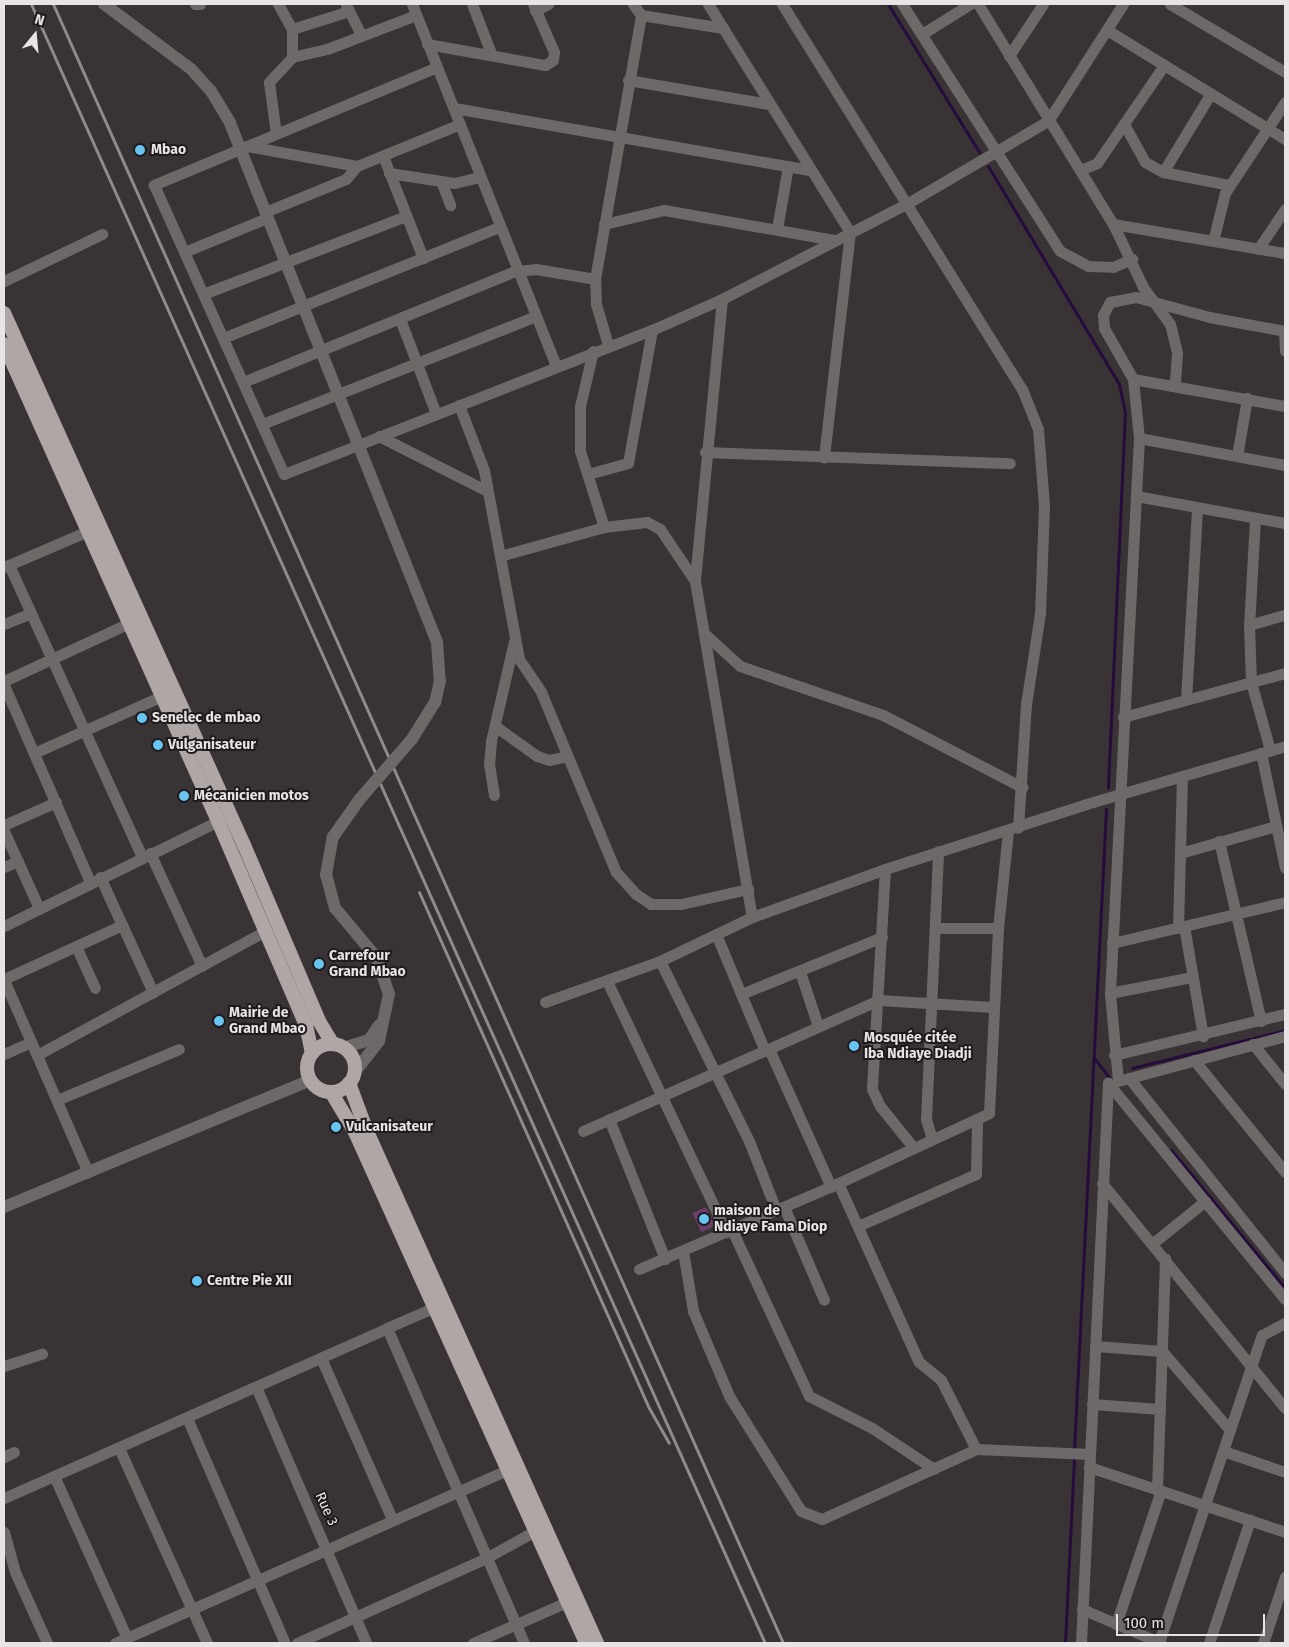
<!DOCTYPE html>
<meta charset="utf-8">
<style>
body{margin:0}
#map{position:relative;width:1289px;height:1647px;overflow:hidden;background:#3a3335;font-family:"Fira Sans",sans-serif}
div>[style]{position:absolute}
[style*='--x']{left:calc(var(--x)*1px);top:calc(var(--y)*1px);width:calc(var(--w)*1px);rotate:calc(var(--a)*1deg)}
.stream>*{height:3px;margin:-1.5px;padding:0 1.5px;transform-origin:1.5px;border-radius:1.5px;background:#260c3d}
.building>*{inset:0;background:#6d3f6b;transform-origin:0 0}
.minor>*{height:11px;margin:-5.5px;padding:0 5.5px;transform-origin:5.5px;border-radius:5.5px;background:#6e6969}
.tertiary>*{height:12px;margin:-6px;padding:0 6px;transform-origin:6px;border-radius:6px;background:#6e6969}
.trunk>*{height:14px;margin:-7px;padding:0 7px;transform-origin:7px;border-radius:7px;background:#b0a6a6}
.trunk>.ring{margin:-7px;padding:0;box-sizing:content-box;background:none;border:14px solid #b0a6a6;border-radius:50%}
.rail>*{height:3px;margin:-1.5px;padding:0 1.5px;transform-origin:1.5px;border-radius:1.5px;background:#908a8c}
.tertiary-bridge>*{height:12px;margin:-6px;padding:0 6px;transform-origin:6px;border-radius:6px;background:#6e6969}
.dots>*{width:14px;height:14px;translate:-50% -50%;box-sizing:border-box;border:2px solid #1f1b1d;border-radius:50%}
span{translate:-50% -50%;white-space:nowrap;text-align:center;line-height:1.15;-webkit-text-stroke:4px #1f1b1d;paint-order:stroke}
.poi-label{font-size:14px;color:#e8e3e5;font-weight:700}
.left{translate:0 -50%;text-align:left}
.street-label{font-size:14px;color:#e8e3e5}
.frame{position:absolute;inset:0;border:5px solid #e8e3e5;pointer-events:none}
.north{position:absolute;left:10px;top:10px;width:50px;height:50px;-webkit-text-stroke:4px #1f1b1d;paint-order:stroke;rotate:17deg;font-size:14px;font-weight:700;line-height:20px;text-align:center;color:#e8e3e5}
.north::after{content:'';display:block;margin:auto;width:18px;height:22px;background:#e8e3e5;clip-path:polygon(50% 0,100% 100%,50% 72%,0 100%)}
.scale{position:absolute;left:1116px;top:1614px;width:149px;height:22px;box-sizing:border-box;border:2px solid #e8e3e5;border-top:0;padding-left:6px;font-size:15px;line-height:18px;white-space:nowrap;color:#e8e3e5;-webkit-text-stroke:4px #1f1b1d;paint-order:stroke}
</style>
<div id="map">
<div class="stream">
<div style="--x:888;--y:4;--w:174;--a:58.4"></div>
<div style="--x:988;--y:166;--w:254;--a:59"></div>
<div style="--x:1119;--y:384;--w:29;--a:78"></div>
<div style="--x:1125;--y:412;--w:376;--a:92.6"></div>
<div style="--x:1094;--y:1058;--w:24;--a:52"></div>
<div style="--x:1132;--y:1068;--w:158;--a:-13.9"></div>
<div style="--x:1171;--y:1150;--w:179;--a:50.4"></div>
<div style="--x:1074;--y:1450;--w:642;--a:-87.14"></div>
<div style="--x:1065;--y:1643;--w:186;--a:-87.2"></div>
</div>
<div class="building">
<div style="left:706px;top:1207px;width:21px;height:15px;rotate:65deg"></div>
</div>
<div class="minor">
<div style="--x:195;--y:4;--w:5;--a:0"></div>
<div style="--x:278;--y:4;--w:29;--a:61"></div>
<div style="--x:292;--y:29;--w:28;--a:90"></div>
<div style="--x:412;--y:4;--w:389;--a:68.3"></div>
<div style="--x:472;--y:4;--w:53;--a:68.8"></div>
<div style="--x:633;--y:4;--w:14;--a:54"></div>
<div style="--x:641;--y:15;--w:83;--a:9"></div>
<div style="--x:708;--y:4;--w:269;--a:58.1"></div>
<div style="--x:850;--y:232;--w:227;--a:96.6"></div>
<div style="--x:782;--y:4;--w:454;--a:58.1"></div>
<div style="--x:1022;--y:389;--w:43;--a:68.2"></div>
<div style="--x:1038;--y:429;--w:77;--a:85.5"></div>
<div style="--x:1044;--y:506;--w:107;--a:92.1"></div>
<div style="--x:1040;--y:613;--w:92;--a:98.7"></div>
<div style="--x:1026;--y:704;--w:124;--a:93.7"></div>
<div style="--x:902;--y:4;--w:293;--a:57.4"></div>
<div style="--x:1060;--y:251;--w:32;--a:28"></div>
<div style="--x:1088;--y:266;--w:25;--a:2"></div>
<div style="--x:1113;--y:267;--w:21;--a:-23"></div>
<div style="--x:978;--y:4;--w:258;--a:58.5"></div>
<div style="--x:1113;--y:224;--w:70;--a:64.5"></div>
<div style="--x:1143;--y:287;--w:46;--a:53.9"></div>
<div style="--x:1170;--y:324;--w:30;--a:76"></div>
<div style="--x:1177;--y:353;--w:31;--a:94"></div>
<div style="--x:1170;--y:4;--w:134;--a:30.6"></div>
<div style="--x:346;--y:5;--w:33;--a:63"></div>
<div style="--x:535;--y:11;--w:15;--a:-28"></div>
<div style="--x:292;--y:29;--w:60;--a:-17.5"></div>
<div style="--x:1107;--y:30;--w:209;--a:31.5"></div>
<div style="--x:922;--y:34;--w:57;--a:-32"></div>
<div style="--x:427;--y:44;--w:120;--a:10.1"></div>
<div style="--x:545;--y:65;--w:9;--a:-32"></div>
<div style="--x:553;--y:60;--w:8;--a:-83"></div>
<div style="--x:554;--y:52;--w:52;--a:-113.6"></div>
<div style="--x:1009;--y:56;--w:62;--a:-56.8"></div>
<div style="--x:437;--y:67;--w:307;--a:157.4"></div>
<div style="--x:154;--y:185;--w:317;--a:65.8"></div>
<div style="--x:284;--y:474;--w:395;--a:-21.4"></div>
<div style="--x:652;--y:330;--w:77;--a:-23.9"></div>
<div style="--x:722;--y:299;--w:209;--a:-27.3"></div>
<div style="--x:908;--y:203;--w:162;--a:-30.4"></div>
<div style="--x:1048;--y:121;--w:139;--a:-57.3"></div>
<div style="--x:628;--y:80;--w:143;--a:9.7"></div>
<div style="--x:454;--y:108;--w:362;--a:9.9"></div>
<div style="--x:1124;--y:124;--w:43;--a:61.1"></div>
<div style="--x:1145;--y:162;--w:21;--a:29"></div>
<div style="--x:1163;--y:172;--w:67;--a:11.1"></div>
<div style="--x:276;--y:134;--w:52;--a:-97.7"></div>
<div style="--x:269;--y:82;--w:34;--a:-47"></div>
<div style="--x:292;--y:57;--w:36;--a:-13"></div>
<div style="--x:327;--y:49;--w:95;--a:-20.9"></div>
<div style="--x:247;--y:146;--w:112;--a:10.3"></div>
<div style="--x:383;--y:156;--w:110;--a:68.6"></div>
<div style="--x:1080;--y:170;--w:18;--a:-22"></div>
<div style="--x:1097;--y:163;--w:119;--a:-55.6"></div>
<div style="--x:1163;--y:172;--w:92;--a:-58.7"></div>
<div style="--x:389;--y:173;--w:66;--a:8.7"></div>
<div style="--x:454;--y:183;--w:27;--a:-13"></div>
<div style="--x:441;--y:181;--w:26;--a:69"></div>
<div style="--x:265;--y:212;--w:87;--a:-22.2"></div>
<div style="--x:346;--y:179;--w:17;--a:-50"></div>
<div style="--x:357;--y:166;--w:111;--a:-22.2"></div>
<div style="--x:604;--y:224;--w:62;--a:-13.1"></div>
<div style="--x:664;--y:210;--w:174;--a:10"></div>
<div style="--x:1113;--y:224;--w:174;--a:9.6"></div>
<div style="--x:777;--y:229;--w:64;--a:-80.1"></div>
<div style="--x:1213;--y:241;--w:49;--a:-76"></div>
<div style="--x:1225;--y:193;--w:109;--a:-56.6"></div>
<div style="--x:1258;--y:249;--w:48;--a:-56"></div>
<div style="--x:184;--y:252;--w:90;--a:-22.3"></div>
<div style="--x:4;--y:281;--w:109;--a:-25.6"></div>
<div style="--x:203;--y:294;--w:217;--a:-21"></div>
<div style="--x:722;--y:299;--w:283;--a:95.5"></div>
<div style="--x:695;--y:581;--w:341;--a:80.4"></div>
<div style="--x:400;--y:319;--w:102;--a:69.2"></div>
<div style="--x:1284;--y:331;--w:20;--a:87"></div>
<div style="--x:223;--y:338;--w:297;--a:-21.9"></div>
<div style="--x:608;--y:345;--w:43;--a:-106.3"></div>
<div style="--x:596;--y:304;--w:25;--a:-92"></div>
<div style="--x:595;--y:279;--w:268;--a:-80.1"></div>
<div style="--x:593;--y:351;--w:57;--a:103.3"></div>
<div style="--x:580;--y:406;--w:45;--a:90"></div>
<div style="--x:580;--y:451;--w:80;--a:72.5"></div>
<div style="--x:1133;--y:379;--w:154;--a:10.1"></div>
<div style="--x:243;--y:382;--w:294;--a:-22.2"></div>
<div style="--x:515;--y:271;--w:21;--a:-5"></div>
<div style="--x:536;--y:269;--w:60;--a:9.6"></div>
<div style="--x:459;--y:405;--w:70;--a:69"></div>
<div style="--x:484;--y:470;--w:192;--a:79.5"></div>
<div style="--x:519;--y:659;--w:40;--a:56"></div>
<div style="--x:541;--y:692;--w:195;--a:67.4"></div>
<div style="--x:616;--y:872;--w:30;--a:48"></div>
<div style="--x:636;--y:894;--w:18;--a:34"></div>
<div style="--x:651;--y:904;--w:30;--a:0"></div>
<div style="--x:681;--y:904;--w:69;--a:-12.6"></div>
<div style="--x:262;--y:424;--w:292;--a:-21.5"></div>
<div style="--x:379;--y:436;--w:121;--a:27"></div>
<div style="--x:1139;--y:438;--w:148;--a:10.5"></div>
<div style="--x:705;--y:452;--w:305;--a:2.1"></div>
<div style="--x:1237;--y:456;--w:59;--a:-80.2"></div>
<div style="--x:588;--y:474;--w:41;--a:-15.4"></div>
<div style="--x:628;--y:463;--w:135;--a:-79.8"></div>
<div style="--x:1136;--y:496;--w:151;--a:10.3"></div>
<div style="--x:1255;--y:519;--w:106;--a:93.2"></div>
<div style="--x:1249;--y:625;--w:57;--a:88"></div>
<div style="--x:1251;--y:682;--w:71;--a:74.4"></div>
<div style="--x:500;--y:556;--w:108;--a:-15.6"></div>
<div style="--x:604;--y:527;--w:43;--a:-6.6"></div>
<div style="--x:647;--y:522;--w:15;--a:28"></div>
<div style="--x:660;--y:529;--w:63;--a:56.1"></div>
<div style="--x:9;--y:565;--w:321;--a:65.5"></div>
<div style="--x:4;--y:567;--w:91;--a:-23.2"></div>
<div style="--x:4;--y:624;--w:29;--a:-22"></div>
<div style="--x:1249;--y:625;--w:37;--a:-16"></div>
<div style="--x:705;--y:634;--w:47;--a:42.4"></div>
<div style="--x:740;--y:666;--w:151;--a:18.9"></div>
<div style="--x:883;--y:715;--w:157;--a:27.4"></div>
<div style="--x:4;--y:681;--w:138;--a:-24.9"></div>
<div style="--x:4;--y:685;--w:215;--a:66.4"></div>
<div style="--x:1186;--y:700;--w:192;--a:-86.7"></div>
<div style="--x:1123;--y:717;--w:168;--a:-15.2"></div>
<div style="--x:495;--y:726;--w:52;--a:35.5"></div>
<div style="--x:537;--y:756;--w:13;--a:18"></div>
<div style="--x:549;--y:760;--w:19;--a:-12"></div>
<div style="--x:34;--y:753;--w:140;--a:-24"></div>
<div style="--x:1261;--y:753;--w:117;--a:78.2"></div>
<div style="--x:494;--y:795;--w:30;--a:-99"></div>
<div style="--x:489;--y:765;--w:24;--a:-85"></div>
<div style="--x:491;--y:741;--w:103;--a:-77"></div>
<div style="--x:4;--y:825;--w:57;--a:-23.9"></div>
<div style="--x:4;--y:831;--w:85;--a:65.6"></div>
<div style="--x:1219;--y:841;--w:185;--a:76.9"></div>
<div style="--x:150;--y:853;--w:124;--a:65.3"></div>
<div style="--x:1180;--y:853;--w:100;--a:-15.7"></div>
<div style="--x:4;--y:867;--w:15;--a:-23"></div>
<div style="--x:885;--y:869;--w:220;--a:93.4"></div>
<div style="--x:872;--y:1089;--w:19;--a:65"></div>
<div style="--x:880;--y:1106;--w:53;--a:51.2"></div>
<div style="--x:100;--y:877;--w:127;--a:65.3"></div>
<div style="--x:4;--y:926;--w:238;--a:-26.1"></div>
<div style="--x:1184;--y:926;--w:112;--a:80.2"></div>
<div style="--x:998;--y:928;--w:98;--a:-84.1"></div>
<div style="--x:1178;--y:928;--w:152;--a:-88.5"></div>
<div style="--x:716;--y:934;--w:65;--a:67.4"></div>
<div style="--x:1112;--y:943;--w:178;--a:-13.3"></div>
<div style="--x:76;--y:946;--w:46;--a:65.7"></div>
<div style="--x:660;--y:961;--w:201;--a:63.7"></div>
<div style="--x:749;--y:1141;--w:74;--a:68.6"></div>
<div style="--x:800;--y:972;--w:57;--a:71.6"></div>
<div style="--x:4;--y:979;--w:130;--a:-24.6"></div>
<div style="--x:4;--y:980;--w:210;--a:66.4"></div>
<div style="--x:607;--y:981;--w:278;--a:64.6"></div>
<div style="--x:1110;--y:993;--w:84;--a:-11"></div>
<div style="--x:545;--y:1002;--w:122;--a:-19.6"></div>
<div style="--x:660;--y:961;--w:102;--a:-25.6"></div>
<div style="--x:752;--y:917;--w:141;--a:-19.8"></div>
<div style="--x:885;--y:869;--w:211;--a:-17.9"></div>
<div style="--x:1086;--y:804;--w:207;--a:-16.2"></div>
<div style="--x:1253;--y:1044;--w:51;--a:51.3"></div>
<div style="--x:769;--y:1049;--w:151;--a:65.8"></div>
<div style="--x:765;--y:1051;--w:62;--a:-112.8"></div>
<div style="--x:741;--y:994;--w:152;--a:-22"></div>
<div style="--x:4;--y:1054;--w:30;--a:-24"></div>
<div style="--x:37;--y:1055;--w:260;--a:-28.5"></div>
<div style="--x:1114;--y:1055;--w:176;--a:-13.5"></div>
<div style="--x:1194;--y:1060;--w:144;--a:50.9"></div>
<div style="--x:1129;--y:1078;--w:250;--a:51.3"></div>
<div style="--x:1122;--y:1080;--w:169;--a:-15.1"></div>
<div style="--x:1118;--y:1081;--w:88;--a:-95.2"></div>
<div style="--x:1110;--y:993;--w:556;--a:-87.01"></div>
<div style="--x:1139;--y:438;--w:59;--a:-95.8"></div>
<div style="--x:1133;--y:379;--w:59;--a:-119.6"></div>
<div style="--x:1104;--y:328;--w:13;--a:-94"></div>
<div style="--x:1103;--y:315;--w:15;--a:-62"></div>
<div style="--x:1110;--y:302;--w:26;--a:-11"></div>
<div style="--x:1136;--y:297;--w:76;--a:15.3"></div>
<div style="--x:1209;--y:317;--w:77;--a:10.4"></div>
<div style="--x:1108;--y:1083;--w:279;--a:50.7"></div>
<div style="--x:57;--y:1100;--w:132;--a:-22.7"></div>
<div style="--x:609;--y:1119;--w:151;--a:68.2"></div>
<div style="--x:583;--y:1131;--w:324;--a:-23.9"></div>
<div style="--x:879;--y:1000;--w:113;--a:3.5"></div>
<div style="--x:932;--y:1139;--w:21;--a:-107"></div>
<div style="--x:926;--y:1119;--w:268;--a:-87.4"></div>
<div style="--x:838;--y:1183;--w:196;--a:65.7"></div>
<div style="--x:919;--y:1362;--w:28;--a:39"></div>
<div style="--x:941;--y:1380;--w:77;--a:63.1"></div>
<div style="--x:1102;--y:1183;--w:290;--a:50.9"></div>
<div style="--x:784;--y:1207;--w:101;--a:66.7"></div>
<div style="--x:858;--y:1226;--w:129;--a:-23.8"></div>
<div style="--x:976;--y:1174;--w:54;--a:-88.9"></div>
<div style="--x:732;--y:1230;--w:183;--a:65.1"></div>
<div style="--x:809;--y:1396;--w:71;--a:26.9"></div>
<div style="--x:872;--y:1428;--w:74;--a:33.5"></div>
<div style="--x:1153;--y:1243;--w:67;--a:-38.9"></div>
<div style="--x:683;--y:1251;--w:61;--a:80.5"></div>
<div style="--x:693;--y:1311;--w:92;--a:67"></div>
<div style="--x:729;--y:1396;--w:136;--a:57.9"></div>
<div style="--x:801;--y:1511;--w:22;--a:21"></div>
<div style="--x:822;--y:1519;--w:169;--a:-24.4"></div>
<div style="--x:976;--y:1449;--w:114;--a:2.5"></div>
<div style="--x:639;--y:1269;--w:210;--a:-23.3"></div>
<div style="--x:832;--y:1186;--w:173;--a:-24.9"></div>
<div style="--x:989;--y:1113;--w:185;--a:-87.2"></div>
<div style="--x:998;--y:928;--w:61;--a:180"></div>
<div style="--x:435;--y:1307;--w:52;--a:156.4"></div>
<div style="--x:387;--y:1328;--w:344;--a:66.5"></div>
<div style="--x:1095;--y:1346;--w:67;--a:4.3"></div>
<div style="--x:1162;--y:1351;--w:104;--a:49.3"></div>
<div style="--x:321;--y:1358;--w:176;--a:66.2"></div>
<div style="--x:4;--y:1366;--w:40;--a:-18"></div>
<div style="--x:256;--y:1387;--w:279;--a:66.7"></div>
<div style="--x:1092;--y:1404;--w:68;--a:4.2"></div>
<div style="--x:187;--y:1418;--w:245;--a:66.5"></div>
<div style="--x:119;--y:1448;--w:214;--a:65.7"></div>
<div style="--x:1223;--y:1451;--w:65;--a:18.7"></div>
<div style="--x:4;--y:1457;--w:11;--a:-27"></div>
<div style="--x:1089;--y:1467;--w:206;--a:18.3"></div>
<div style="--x:55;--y:1478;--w:175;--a:65.8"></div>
<div style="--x:1157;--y:1489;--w:231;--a:-88"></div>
<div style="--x:4;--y:1498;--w:419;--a:-23.9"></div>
<div style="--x:4;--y:1532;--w:41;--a:74.6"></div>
<div style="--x:15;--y:1572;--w:78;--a:65.7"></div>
<div style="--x:1082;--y:1609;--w:86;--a:23.3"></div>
<div style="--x:1116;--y:1624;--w:141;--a:-71.4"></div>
<div style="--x:1159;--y:1642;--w:324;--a:-71.5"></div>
<div style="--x:1262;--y:1335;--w:26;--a:-28"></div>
<div style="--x:115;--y:1643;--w:429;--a:-23.8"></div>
<div style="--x:297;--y:1643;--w:207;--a:-24.2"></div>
<div style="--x:486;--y:1558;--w:56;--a:-28.9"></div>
<div style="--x:473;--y:1643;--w:103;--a:-23.6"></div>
<div style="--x:1081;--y:1643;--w:561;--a:-87.24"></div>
<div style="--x:1209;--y:1643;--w:130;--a:-71.6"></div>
<div style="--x:1263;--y:1643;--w:70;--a:-71.6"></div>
</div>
<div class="tertiary">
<div style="--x:104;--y:4;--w:109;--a:36.8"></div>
<div style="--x:191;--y:69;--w:30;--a:48"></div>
<div style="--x:211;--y:91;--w:37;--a:59"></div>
<div style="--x:230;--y:123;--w:559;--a:68.26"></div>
<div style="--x:437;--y:642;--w:39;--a:86"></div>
<div style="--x:440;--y:681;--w:22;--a:103"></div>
<div style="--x:435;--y:702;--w:44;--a:121.9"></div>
<div style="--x:343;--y:1048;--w:27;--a:-17"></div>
<div style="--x:369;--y:1040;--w:18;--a:-56"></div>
<div style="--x:354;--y:1073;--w:41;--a:-52"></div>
<div style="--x:379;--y:1041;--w:48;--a:-78"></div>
<div style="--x:389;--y:994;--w:39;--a:-109"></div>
<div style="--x:376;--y:957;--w:64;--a:-129.9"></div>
<div style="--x:335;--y:908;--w:34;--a:-105"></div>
<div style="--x:326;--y:875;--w:39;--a:-80"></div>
<div style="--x:333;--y:837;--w:45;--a:-54.9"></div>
<div style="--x:4;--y:1207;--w:331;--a:-22.5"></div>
</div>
<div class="trunk">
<div style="--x:4;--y:313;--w:584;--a:65.72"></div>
<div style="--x:244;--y:845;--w:191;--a:66.9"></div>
<div style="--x:319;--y:1021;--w:27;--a:59"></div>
<div style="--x:4;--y:344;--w:523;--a:65.84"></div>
<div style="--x:218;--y:821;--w:222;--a:66.7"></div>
<div style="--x:306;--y:1025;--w:29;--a:78"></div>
<div class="ring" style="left:307px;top:1044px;width:34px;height:34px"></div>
<div style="--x:349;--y:1083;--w:49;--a:69.7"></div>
<div style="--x:366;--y:1129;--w:564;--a:65.8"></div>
<div style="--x:331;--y:1092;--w:47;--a:59"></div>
<div style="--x:355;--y:1132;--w:561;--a:65.67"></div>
</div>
<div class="rail">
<div style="--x:31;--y:4;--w:1796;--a:65.88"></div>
<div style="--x:53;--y:4;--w:1794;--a:65.99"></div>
<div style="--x:419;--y:892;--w:565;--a:65.98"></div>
<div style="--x:649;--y:1408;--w:40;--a:60.3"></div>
</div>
<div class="tertiary-bridge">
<div style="--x:359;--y:800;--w:81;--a:-49"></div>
</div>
<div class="dots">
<div style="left:140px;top:150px;background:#68c4f0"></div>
<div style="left:142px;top:718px;background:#68c4f0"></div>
<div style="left:158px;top:745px;background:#68c4f0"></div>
<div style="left:184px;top:796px;background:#68c4f0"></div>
<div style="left:319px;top:964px;background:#68c4f0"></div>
<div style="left:219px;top:1021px;background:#68c4f0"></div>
<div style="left:854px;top:1046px;background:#68c4f0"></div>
<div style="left:336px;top:1127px;background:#68c4f0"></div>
<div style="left:704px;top:1219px;background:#68c4f0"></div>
<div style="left:197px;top:1281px;background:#68c4f0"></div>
</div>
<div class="poi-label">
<span class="left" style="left:151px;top:150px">Mbao</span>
<span class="left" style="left:152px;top:718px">Senelec de mbao</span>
<span class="left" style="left:168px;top:745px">Vulganisateur</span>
<span class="left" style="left:194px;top:796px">Mécanicien motos</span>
<span class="left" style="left:329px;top:964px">Carrefour<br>Grand Mbao</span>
<span class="left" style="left:229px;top:1021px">Mairie de<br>Grand Mbao</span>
<span class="left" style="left:864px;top:1046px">Mosquée citée<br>Iba Ndiaye Diadji</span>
<span class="left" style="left:346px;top:1127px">Vulcanisateur</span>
<span class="left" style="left:714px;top:1219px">maison de<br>Ndiaye Fama Diop</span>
<span class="left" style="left:207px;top:1281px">Centre Pie XII</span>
</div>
<div class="street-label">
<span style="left:326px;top:1509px;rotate:66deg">Rue 3</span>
</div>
<div class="frame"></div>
<div class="north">N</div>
<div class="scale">100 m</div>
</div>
